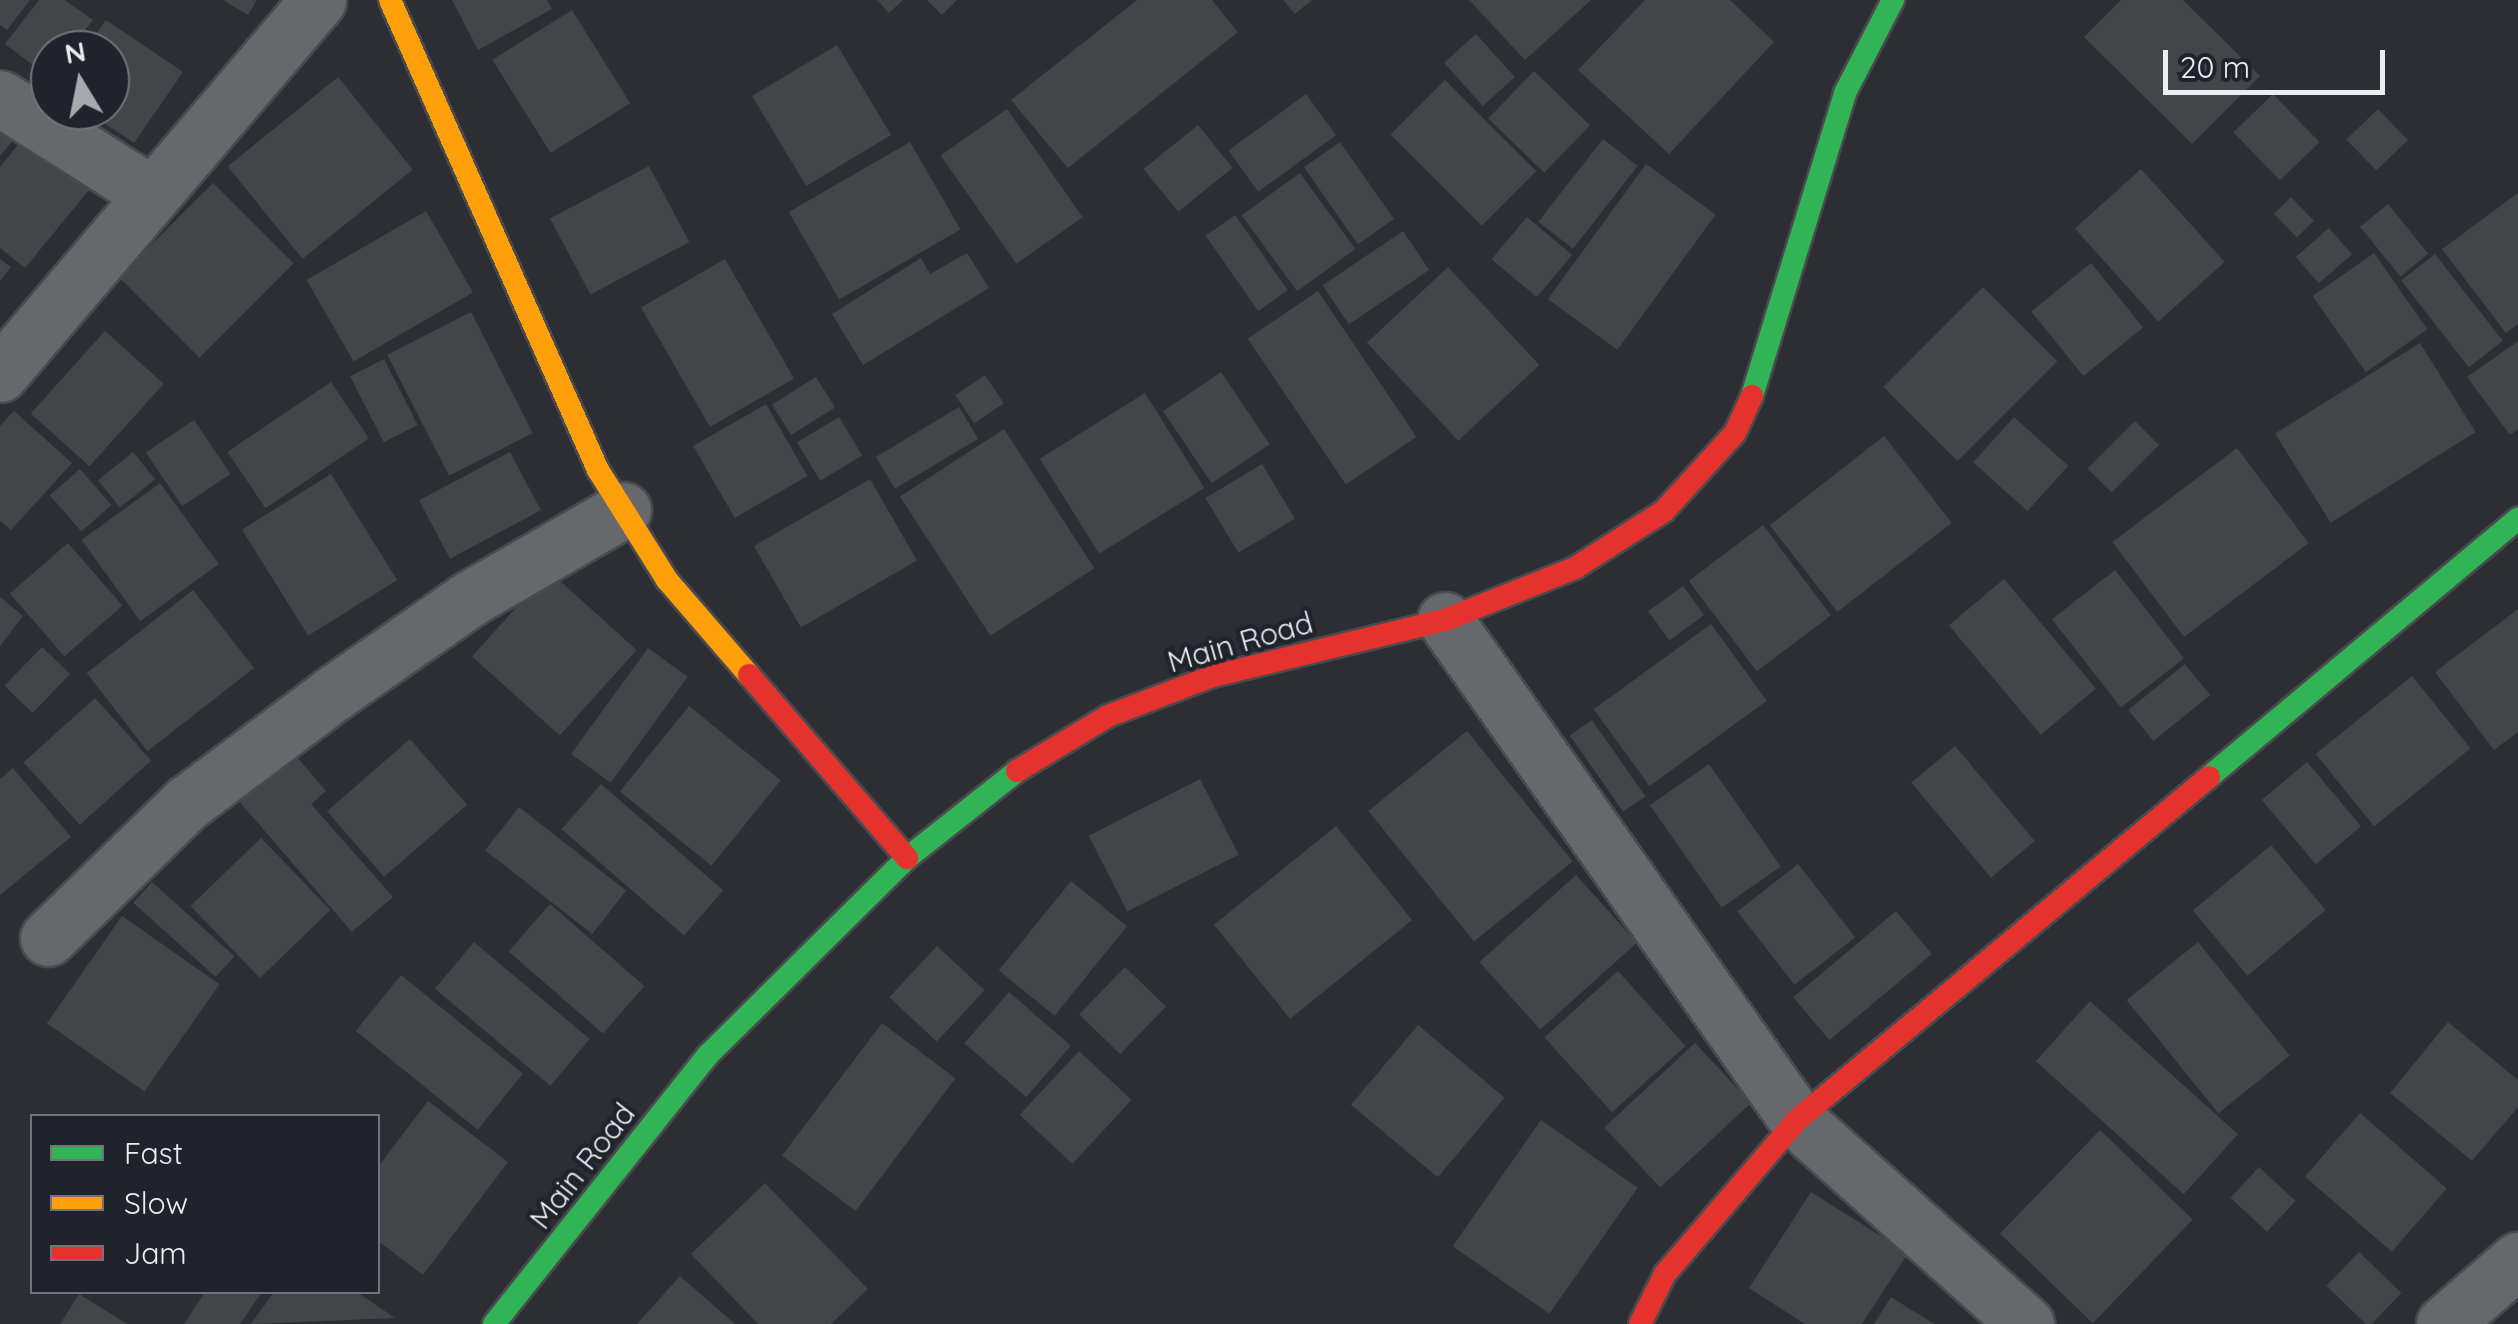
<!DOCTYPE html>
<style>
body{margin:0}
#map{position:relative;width:2518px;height:1324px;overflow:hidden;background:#2c2e33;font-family:Quicksand,sans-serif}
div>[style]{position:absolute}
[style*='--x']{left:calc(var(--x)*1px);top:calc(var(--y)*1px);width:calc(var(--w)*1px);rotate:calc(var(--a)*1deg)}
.building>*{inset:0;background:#434549;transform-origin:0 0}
.roads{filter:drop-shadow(2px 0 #494a4e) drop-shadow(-2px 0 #494a4e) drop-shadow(0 2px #494a4e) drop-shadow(0 -2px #494a4e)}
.street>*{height:55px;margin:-27.5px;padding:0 27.5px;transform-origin:27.5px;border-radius:27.5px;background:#67686b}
.fast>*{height:22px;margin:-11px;padding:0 11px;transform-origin:11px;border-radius:11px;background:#30b455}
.slow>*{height:22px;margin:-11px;padding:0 11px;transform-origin:11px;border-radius:11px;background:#ff9f0a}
.jam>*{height:22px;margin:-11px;padding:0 11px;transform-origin:11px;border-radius:11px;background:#e5322d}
span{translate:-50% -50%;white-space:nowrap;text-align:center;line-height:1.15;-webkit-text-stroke:9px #20232c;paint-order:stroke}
.street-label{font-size:30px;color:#ebedf3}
.legend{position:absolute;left:30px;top:1114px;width:350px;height:180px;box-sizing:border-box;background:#20232c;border:2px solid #71747c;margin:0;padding:12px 18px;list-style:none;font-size:30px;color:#ebedf3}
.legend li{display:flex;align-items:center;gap:20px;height:50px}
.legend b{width:50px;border:2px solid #71747c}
.north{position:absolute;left:30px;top:30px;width:100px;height:100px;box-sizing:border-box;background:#20232c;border:2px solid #71747c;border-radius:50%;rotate:350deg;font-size:28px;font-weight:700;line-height:40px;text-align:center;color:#ebedf3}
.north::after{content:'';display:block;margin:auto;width:35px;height:45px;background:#a8aab0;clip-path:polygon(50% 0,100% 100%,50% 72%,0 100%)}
.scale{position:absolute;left:2163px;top:50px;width:222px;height:45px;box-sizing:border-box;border:5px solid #ebedf3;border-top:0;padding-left:12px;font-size:30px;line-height:35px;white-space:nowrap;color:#ebedf3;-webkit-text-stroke:8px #20232c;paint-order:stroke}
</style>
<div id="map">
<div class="building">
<div style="clip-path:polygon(0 0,30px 0,7px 30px,0 25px)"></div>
<div style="clip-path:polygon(39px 0,65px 0,93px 20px,70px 50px,50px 50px,50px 78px,5px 44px)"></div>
<div style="clip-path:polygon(223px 0,257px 0,248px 15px)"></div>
<div style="clip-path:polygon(452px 0,547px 0,552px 9px,478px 50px)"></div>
<div style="clip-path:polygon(877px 0,903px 0,889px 13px)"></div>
<div style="clip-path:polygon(927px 0,957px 0,942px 15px)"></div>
<div style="clip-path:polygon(1137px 0,1212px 0,1238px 32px,1068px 168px,1011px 100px)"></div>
<div style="clip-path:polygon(1283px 0,1312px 0,1295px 14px)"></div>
<div style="clip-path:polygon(1469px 0,1591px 0,1525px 60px)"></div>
<div style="clip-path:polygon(1645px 0,1730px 0,1774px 42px,1669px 154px,1578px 70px)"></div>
<div style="clip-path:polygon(2121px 0,2183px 0,2260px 76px,2192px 144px,2084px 37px)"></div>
<div style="left:572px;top:10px;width:110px;height:94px;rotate:58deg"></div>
<div style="clip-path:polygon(106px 20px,183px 72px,134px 143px,84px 110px,110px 110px,110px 50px,85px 50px)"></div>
<div style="left:1476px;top:34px;width:58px;height:43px;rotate:48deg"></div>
<div style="left:837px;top:45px;width:105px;height:99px;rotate:59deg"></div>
<div style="left:1534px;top:71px;width:78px;height:66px;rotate:44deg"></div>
<div style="left:338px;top:77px;width:119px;height:142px;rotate:51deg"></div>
<div style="left:1445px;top:80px;width:129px;height:77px;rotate:45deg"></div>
<div style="left:1306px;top:94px;width:51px;height:96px;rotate:54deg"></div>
<div style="left:2273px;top:94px;width:67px;height:55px;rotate:46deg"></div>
<div style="left:1007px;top:109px;width:132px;height:81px;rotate:55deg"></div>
<div style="left:2378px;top:109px;width:43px;height:44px;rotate:46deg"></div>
<div style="clip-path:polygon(0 121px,18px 135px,0 156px)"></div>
<div style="left:1198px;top:125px;width:55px;height:70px;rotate:51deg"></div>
<div style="clip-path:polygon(25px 136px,90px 189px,25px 268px,0 248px,0 167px)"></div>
<div style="left:1603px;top:139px;width:44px;height:105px;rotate:38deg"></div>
<div style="left:910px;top:142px;width:101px;height:140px;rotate:60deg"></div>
<div style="left:1340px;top:142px;width:94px;height:44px;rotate:55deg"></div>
<div style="left:1646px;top:164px;width:86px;height:167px;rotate:36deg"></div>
<div style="left:649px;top:166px;width:86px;height:112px;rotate:62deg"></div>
<div style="left:2141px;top:169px;width:125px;height:89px;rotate:48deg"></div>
<div style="left:1300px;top:173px;width:94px;height:72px;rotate:54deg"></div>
<div style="left:213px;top:183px;width:114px;height:133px;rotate:45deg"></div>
<div style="clip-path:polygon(2518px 193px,2518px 324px,2506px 333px,2442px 249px)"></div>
<div style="left:2291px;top:197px;width:33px;height:24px;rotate:46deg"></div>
<div style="left:2388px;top:204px;width:64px;height:36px;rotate:51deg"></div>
<div style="left:426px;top:211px;width:94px;height:138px;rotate:60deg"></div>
<div style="left:1235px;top:215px;width:92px;height:36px;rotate:55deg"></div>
<div style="left:1527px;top:217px;width:59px;height:55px;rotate:40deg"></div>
<div style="left:2329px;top:228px;width:35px;height:44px;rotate:49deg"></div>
<div style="left:1403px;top:231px;width:47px;height:97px;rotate:56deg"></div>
<div style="clip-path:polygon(967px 253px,989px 288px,863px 365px,832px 314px,921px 258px,930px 274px)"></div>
<div style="left:2374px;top:253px;width:93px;height:75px;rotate:55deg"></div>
<div style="left:2435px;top:254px;width:110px;height:43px;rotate:52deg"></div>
<div style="clip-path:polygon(0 259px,11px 267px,0 281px)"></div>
<div style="left:725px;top:259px;width:138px;height:97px;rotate:60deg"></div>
<div style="left:2091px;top:263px;width:83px;height:77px;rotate:51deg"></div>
<div style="left:1448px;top:267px;width:134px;height:111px;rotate:47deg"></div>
<div style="left:1983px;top:287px;width:105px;height:141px;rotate:45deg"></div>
<div style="left:1318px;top:291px;width:176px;height:85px;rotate:56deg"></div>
<div style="left:471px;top:312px;width:136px;height:94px;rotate:63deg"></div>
<div style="left:105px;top:331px;width:79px;height:111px;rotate:42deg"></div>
<div style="clip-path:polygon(2518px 341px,2518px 429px,2510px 435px,2467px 377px)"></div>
<div style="left:2420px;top:343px;width:105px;height:171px;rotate:58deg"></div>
<div style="left:384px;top:359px;width:74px;height:38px;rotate:63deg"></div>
<div style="left:1221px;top:372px;width:87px;height:70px;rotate:56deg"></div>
<div style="left:985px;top:375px;width:34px;height:36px;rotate:56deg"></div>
<div style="left:816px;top:377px;width:36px;height:52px;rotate:58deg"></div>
<div style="left:331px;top:382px;width:68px;height:125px;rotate:56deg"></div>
<div style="left:1145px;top:393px;width:112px;height:124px;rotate:58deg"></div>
<div style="left:766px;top:404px;width:83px;height:84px;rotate:60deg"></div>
<div style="left:959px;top:407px;width:37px;height:97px;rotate:59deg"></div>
<div style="clip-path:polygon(14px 411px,72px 463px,11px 530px,0 521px,0 426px)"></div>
<div style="left:839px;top:417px;width:45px;height:49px;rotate:59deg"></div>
<div style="left:2014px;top:417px;width:73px;height:61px;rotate:42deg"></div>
<div style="left:194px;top:420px;width:65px;height:58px;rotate:56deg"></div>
<div style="left:2135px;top:421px;width:34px;height:67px;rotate:45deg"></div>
<div style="left:1004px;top:429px;width:166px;height:124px;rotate:57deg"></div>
<div style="left:1884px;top:436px;width:110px;height:145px;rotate:52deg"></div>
<div style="left:2237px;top:448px;width:119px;height:156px;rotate:53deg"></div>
<div style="left:133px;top:452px;width:35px;height:45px;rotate:51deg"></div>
<div style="left:510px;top:452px;width:66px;height:103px;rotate:62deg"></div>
<div style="left:1262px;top:464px;width:64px;height:66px;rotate:59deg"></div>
<div style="left:80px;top:469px;width:48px;height:40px;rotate:49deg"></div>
<div style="left:331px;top:474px;width:125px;height:105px;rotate:58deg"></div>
<div style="left:870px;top:479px;width:94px;height:134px;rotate:60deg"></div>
<div style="left:160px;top:483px;width:100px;height:97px;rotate:54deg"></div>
<div style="left:1763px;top:525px;width:113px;height:93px;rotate:53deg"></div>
<div style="left:68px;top:543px;width:83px;height:77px;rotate:49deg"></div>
<div style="left:2115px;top:570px;width:112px;height:80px;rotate:52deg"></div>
<div style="left:549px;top:571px;width:118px;height:115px;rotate:42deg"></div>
<div style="left:2004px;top:579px;width:143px;height:72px;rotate:50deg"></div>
<div style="left:1683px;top:586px;width:36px;height:43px;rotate:54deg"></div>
<div style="left:193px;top:590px;width:99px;height:135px;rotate:52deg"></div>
<div style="clip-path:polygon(0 597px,23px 616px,0 646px)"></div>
<div style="clip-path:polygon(2518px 609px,2518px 732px,2494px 750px,2435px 672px)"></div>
<div style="left:1711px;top:624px;width:95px;height:145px;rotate:54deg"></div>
<div style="left:42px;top:647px;width:39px;height:54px;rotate:44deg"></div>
<div style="left:648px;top:648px;width:49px;height:131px;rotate:36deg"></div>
<div style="left:2185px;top:664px;width:40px;height:73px;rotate:51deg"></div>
<div style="left:2412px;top:676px;width:93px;height:124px;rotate:51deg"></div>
<div style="left:95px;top:698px;width:84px;height:96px;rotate:48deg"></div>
<div style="left:689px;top:706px;width:118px;height:110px;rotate:39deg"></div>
<div style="left:1592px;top:720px;width:93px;height:27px;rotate:55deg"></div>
<div style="left:1467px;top:731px;width:168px;height:127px;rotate:51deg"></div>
<div style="left:410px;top:739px;width:87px;height:110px;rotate:49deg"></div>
<div style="clip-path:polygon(286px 744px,326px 791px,311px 804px,393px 897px,352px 932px,231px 792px)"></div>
<div style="left:1955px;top:746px;width:124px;height:57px;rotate:50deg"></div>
<div style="left:2307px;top:762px;width:84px;height:59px;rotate:50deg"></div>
<div style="left:1709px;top:764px;width:125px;height:72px;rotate:55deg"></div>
<div style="clip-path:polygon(13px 768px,71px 837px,0 895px,0 779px)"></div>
<div style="left:1200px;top:779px;width:85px;height:125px;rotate:63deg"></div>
<div style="left:601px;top:784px;width:162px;height:60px;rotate:41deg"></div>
<div style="left:519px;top:807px;width:136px;height:55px;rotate:38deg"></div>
<div style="left:1336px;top:826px;width:121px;height:157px;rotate:51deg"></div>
<div style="left:261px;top:838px;width:100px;height:98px;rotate:46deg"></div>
<div style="left:2271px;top:845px;width:85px;height:102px;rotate:50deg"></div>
<div style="left:1798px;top:864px;width:93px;height:77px;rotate:52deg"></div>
<div style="left:1576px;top:875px;width:91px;height:130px;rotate:48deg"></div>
<div style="left:1071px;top:881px;width:72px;height:115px;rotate:39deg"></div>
<div style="left:152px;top:882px;width:111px;height:28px;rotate:42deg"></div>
<div style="left:550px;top:904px;width:125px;height:63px;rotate:41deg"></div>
<div style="left:1896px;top:911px;width:56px;height:134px;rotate:50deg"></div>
<div style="left:122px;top:916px;width:119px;height:131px;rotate:35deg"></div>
<div style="left:474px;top:942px;width:151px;height:61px;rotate:40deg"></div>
<div style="left:2198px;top:942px;width:146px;height:92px;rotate:51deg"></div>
<div style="left:937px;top:946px;width:65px;height:70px;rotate:43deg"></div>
<div style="left:1125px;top:967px;width:57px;height:66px;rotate:44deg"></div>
<div style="left:1618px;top:971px;width:101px;height:99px;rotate:48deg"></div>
<div style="left:401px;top:975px;width:157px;height:72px;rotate:39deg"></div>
<div style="left:1009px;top:992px;width:82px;height:68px;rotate:41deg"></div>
<div style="left:2090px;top:1001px;width:199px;height:81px;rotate:42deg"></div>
<div style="clip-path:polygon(2448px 1022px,2518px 1080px,2518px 1107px,2472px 1161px,2390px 1093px)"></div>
<div style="left:882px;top:1023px;width:92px;height:166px;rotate:37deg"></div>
<div style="left:1418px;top:1025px;width:113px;height:104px;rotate:40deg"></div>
<div style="left:1695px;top:1043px;width:82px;height:124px;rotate:47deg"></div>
<div style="left:1079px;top:1051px;width:72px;height:87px;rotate:43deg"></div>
<div style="clip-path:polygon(428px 1101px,508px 1162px,423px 1275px,378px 1241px,378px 1167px)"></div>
<div style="left:2360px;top:1113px;width:115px;height:84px;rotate:41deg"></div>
<div style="left:1541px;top:1120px;width:118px;height:154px;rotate:35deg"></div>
<div style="left:2100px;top:1130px;width:129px;height:144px;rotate:44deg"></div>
<div style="left:2259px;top:1167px;width:50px;height:42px;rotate:43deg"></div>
<div style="clip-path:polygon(765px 1183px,868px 1289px,831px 1324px,758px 1324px,691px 1254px)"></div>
<div style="clip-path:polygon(1811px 1192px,1908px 1253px,1862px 1324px,1805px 1324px,1749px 1288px)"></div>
<div style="left:2359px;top:1252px;width:59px;height:47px;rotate:44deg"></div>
<div style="clip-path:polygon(680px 1276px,735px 1324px,637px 1324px)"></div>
<div style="clip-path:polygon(205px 1292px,262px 1292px,240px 1324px,184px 1324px)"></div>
<div style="clip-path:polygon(274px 1292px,357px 1292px,395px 1318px,251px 1324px)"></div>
<div style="clip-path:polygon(79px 1294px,127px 1324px,60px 1324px)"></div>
<div style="clip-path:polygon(1891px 1297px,1934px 1324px,1874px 1324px)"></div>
</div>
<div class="roads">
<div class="street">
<div style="--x:0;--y:98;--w:175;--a:32.4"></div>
<div style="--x:0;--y:374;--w:491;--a:-49.6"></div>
<div style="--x:1445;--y:620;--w:611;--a:54.85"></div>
<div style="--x:1797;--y:1120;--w:307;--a:41.7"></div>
<div style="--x:48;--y:938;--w:194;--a:-44.2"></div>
<div style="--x:187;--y:803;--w:184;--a:-36.8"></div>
<div style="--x:334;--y:693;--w:165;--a:-34.8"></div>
<div style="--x:469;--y:599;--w:178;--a:-30"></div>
<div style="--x:2444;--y:1324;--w:98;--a:-40.9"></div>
</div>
<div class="fast">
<div style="--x:1752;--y:396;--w:317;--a:-72.9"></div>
<div style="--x:1845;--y:93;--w:105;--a:-62.7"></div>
<div style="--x:2209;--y:777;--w:403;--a:-39.9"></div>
<div style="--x:494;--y:1324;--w:344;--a:-51.5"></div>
<div style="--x:708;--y:1055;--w:280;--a:-44.7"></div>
<div style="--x:907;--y:858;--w:140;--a:-38.3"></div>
</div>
<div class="slow">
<div style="--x:390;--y:0;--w:514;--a:66.13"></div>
<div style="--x:598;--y:470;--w:130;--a:57.9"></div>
<div style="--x:667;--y:580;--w:125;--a:49.2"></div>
</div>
<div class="jam">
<div style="--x:749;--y:675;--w:242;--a:49.2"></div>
<div style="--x:1017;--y:771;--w:106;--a:-31.1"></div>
<div style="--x:1108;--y:716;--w:112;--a:-20.9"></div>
<div style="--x:1213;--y:676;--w:239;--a:-13.6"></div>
<div style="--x:1445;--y:620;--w:140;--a:-21.8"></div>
<div style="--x:1575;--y:568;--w:106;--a:-32.6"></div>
<div style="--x:1664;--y:511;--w:105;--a:-47.7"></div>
<div style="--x:1735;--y:433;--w:41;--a:-65.3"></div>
<div style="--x:1640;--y:1324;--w:56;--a:-63.4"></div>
<div style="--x:1665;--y:1274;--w:203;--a:-49.4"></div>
<div style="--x:1797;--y:1120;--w:536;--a:-39.78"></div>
</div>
</div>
<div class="street-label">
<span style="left:1240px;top:642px;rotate:-16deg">Main Road</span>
<span style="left:582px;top:1166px;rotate:-52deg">Main Road</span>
</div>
<ul class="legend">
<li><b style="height:12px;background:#30b455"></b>Fast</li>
<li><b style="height:12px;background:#ff9f0a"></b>Slow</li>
<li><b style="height:12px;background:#e5322d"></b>Jam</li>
</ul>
<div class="north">N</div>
<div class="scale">20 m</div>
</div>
